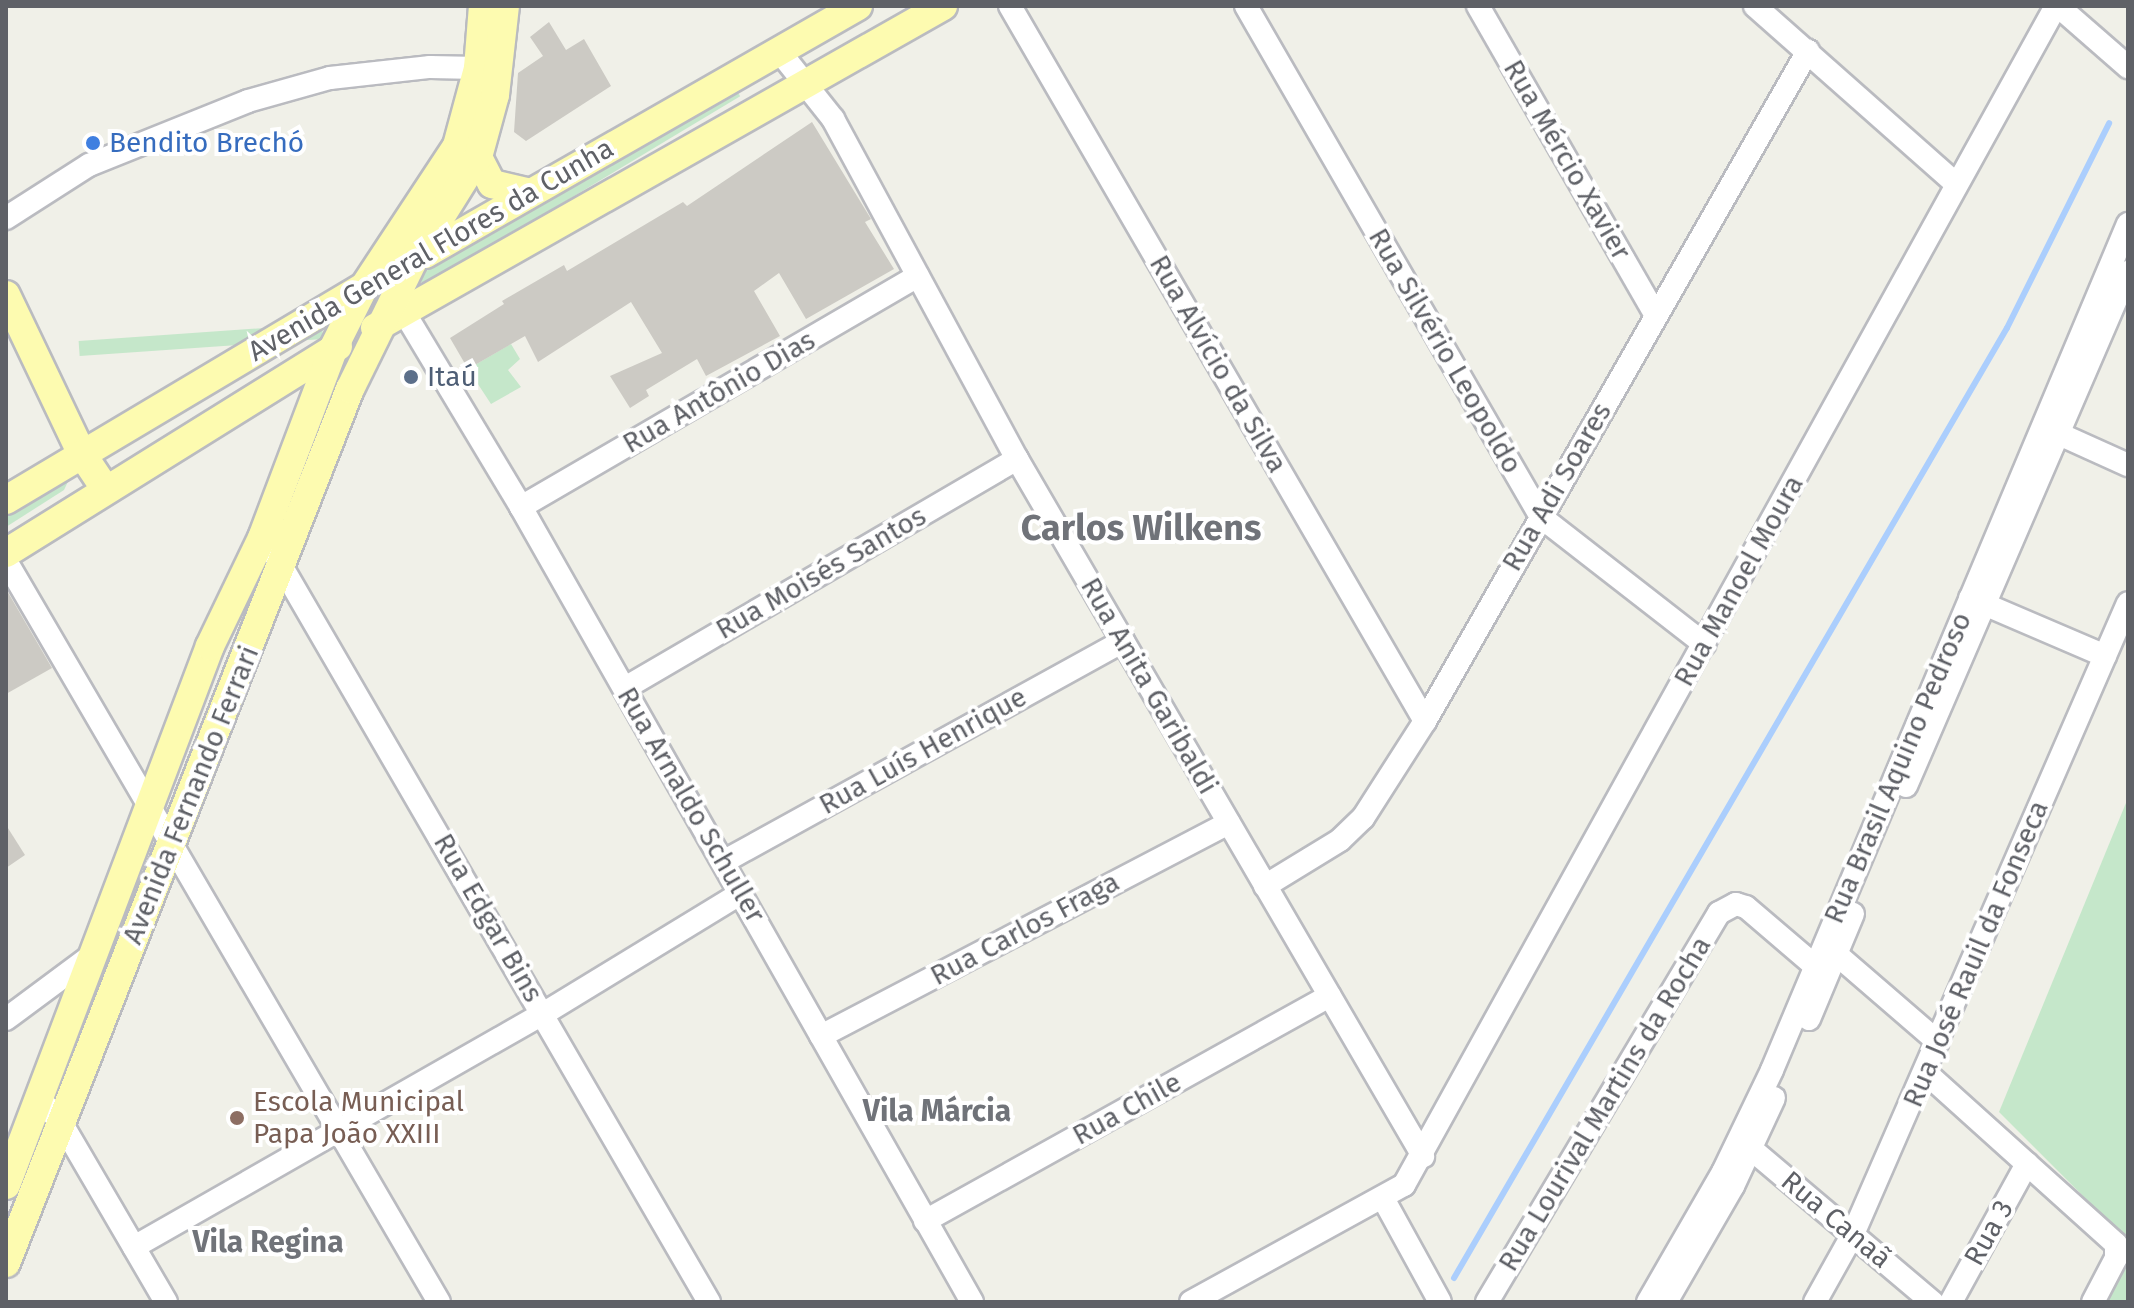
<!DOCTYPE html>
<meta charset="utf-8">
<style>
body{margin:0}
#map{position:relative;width:2134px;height:1308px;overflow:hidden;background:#f0f0e8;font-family:"Fira Sans",sans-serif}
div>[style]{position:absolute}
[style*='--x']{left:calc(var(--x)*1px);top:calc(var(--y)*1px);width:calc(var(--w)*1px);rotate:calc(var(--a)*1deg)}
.green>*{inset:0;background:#c5e7ca;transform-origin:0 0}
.stream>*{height:6px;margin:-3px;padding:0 3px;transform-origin:3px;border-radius:3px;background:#abcefd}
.building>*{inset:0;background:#cccac4}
.roads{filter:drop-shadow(2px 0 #babbc0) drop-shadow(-2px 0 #babbc0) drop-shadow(0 2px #babbc0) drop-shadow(0 -2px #babbc0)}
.minor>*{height:22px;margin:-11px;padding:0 11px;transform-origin:11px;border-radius:11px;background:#fff}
.major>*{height:28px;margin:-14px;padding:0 14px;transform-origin:14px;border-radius:14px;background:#fdfbb0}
.dots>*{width:22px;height:22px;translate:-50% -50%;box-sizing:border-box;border:4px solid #fff;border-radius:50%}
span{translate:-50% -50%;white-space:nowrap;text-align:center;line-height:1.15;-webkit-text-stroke:8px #fff;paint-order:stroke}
.shop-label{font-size:28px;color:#366cbe}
.left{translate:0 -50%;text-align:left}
.street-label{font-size:28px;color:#5f6167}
.service-label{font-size:28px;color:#4e5e75}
.education-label{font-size:28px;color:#785e54}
.neighbourhood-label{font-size:30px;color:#707379;font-weight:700}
.district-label{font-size:36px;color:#707379;font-weight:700}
.frame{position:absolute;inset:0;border:8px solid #5f6167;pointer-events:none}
</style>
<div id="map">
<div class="green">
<div style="left:734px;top:86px;width:12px;height:369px;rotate:59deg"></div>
<div style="left:322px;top:324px;width:15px;height:244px;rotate:86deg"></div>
<div style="clip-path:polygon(511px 344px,520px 359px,508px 370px,521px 387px,491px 404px,468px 369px)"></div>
<div style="clip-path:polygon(73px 471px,64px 490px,6px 527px,6px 513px)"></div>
<div style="clip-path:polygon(2128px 798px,2128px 1241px,1999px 1112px)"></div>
<div style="clip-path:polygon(2128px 1253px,2128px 1302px,2104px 1302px)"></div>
</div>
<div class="stream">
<div style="--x:1454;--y:1278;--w:1099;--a:-59.8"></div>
<div style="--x:2007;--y:328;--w:229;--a:-63.5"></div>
</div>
<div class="building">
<div style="clip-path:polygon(549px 22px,566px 50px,584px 39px,611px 86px,526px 141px,514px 132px,518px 73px,543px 56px,530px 37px)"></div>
<div style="clip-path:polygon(812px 122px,871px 219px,865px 222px,894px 269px,806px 319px,779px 273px,754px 291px,780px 336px,706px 376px,697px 359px,646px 390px,649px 396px,630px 408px,610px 376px,662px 353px,631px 302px,538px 362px,525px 336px,468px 369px,450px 338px,504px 304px,502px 301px,564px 265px,567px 271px,683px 202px,687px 206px)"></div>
<div style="clip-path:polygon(6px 589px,52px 668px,6px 694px)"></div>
<div style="clip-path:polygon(6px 825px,25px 855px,6px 868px)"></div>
</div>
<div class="roads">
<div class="minor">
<div style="--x:1010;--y:6;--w:827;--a:59.87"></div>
<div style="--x:1246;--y:6;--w:590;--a:60"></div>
<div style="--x:1541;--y:517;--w:207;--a:37.9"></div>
<div style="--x:1478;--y:6;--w:355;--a:60.1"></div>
<div style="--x:1755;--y:6;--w:268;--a:41.5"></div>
<div style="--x:2058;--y:6;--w:93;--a:41.1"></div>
<div style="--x:779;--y:51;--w:87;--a:51.5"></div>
<div style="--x:833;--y:119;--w:387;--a:61.6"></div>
<div style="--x:1017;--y:459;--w:807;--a:59.78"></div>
<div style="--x:6;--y:218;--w:98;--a:-32.6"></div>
<div style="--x:89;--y:165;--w:171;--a:-21.9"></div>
<div style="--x:248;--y:101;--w:85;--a:-15.7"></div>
<div style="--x:330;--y:78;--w:101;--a:-6.3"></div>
<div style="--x:430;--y:67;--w:48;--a:1.2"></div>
<div style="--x:404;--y:312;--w:227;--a:59"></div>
<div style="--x:521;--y:507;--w:914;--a:60.43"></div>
<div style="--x:2057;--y:433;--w:78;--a:24.3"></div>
<div style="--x:521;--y:507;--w:459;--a:-30.2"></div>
<div style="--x:275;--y:555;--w:864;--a:59.84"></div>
<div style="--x:6;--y:561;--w:858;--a:59.7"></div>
<div style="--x:1970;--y:598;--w:147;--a:23.2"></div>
<div style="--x:625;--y:688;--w:454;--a:-30.3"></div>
<div style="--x:1906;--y:786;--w:560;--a:-66.64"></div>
<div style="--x:723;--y:862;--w:457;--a:-28.9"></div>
<div style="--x:1265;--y:886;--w:88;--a:-31.5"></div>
<div style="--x:1340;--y:840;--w:32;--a:-44"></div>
<div style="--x:1363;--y:818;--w:115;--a:-57.4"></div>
<div style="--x:1425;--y:721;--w:772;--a:-60.25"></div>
<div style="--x:1828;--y:947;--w:145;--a:40.8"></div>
<div style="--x:6;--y:1019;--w:111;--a:-36.6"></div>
<div style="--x:1809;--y:1019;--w:114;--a:-67.3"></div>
<div style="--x:821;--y:1036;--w:460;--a:-27.6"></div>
<div style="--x:1925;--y:1072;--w:257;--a:42"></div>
<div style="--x:2116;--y:1244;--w:14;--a:90"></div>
<div style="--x:2116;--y:1258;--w:50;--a:117.6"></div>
<div style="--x:40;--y:1099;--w:33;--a:49"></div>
<div style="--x:62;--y:1124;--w:206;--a:59.7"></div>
<div style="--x:1743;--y:1142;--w:248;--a:40.2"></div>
<div style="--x:1384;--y:1200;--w:116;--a:61.2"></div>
<div style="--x:925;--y:1221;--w:463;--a:-29.1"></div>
<div style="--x:134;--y:1247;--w:471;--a:-29.7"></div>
<div style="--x:543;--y:1014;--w:232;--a:-31.4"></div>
<div style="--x:1191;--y:1302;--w:243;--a:-28.8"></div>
<div style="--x:1404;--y:1185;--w:1347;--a:-61.06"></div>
<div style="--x:1487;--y:1302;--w:453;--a:-59.2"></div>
<div style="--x:1719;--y:913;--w:19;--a:-28"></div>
<div style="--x:1736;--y:904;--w:10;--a:17"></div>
<div style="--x:1746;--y:907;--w:91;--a:40.5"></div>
<div style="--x:1648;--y:1302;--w:150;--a:-60"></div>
<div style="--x:1723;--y:1172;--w:113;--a:-64.3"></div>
<div style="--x:1772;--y:1070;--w:918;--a:-67.18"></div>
<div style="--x:1666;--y:1302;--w:134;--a:-60"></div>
<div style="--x:1733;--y:1186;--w:97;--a:-65"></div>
<div style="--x:1815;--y:1302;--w:78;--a:-60.8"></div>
<div style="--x:1853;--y:1234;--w:688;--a:-66.45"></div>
<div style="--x:1951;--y:1302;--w:158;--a:-61.2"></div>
</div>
<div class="major">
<div style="--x:478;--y:157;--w:30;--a:63"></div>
<div style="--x:492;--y:184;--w:35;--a:13"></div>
<div style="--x:425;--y:254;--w:499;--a:-29.8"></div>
<div style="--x:6;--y:295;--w:176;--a:64.5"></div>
<div style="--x:82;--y:454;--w:43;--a:56.3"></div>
<div style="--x:375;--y:328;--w:653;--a:-29.55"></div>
<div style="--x:6;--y:500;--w:417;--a:-30.8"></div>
<div style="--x:6;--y:553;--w:391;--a:-31.9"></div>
<div style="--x:6;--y:1185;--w:576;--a:-69.27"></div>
<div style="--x:210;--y:646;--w:120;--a:-64.3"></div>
<div style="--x:262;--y:538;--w:204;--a:-69.3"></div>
<div style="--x:334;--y:347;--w:67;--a:-63.4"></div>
<div style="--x:364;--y:287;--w:169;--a:-56.6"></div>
<div style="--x:457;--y:146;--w:81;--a:-74.9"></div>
<div style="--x:478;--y:68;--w:62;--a:-85.4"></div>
<div style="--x:6;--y:1263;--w:939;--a:-68.52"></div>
<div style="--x:350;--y:389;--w:143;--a:-63.8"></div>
<div style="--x:413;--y:261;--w:123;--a:-58"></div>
<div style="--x:478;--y:157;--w:64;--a:-74.7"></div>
<div style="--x:495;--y:95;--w:90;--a:-83.6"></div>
</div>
</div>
<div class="dots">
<div style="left:93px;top:143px;background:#3f7fe0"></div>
<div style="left:411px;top:377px;background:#5c6f8a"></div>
<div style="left:237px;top:1118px;background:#8d6e63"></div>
</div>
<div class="shop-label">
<span class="left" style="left:109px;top:143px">Bendito Brechó</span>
</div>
<div class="street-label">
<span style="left:1567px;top:160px;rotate:60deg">Rua Mércio Xavier</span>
<span style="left:431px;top:250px;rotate:-30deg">Avenida General Flores da Cunha</span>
<span style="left:1445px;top:351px;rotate:60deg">Rua Silvério Leopoldo</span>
<span style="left:1218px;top:364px;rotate:60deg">Rua Alvício da Silva</span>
<span style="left:719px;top:392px;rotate:-30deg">Rua Antônio Dias</span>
<span style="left:1557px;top:487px;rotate:-60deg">Rua Adi Soares</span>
<span style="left:821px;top:573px;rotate:-30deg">Rua Moisés Santos</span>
<span style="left:1739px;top:581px;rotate:-61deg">Rua Manoel Moura</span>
<span style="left:1149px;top:686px;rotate:60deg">Rua Anita Garibaldi</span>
<span style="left:923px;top:751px;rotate:-29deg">Rua Luís Henrique</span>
<span style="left:1898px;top:768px;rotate:-67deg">Rua Brasil Aquino Pedroso</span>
<span style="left:191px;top:795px;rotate:-68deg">Avenida Fernando Ferrari</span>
<span style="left:691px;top:805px;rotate:60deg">Rua Arnaldo Schuller</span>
<span style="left:488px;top:918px;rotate:60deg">Rua Edgar Bins</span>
<span style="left:1025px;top:929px;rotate:-28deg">Rua Carlos Fraga</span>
<span style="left:1976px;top:954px;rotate:-67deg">Rua José Rauil da Fonseca</span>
<span style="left:1605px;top:1104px;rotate:-59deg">Rua Lourival Martins da Rocha</span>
<span style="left:1127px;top:1109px;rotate:-29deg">Rua Chile</span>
<span style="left:1836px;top:1220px;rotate:40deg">Rua Canaã</span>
<span style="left:1989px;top:1233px;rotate:-61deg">Rua 3</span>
</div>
<div class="service-label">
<span class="left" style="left:427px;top:377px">Itaú</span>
</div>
<div class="education-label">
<span class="left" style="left:253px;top:1118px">Escola Municipal<br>Papa João XXIII</span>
</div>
<div class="neighbourhood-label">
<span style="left:937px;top:1111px">Vila Márcia</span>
<span style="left:268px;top:1242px">Vila Regina</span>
</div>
<div class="district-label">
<span style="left:1141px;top:529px">Carlos Wilkens</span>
</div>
<div class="frame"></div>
</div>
